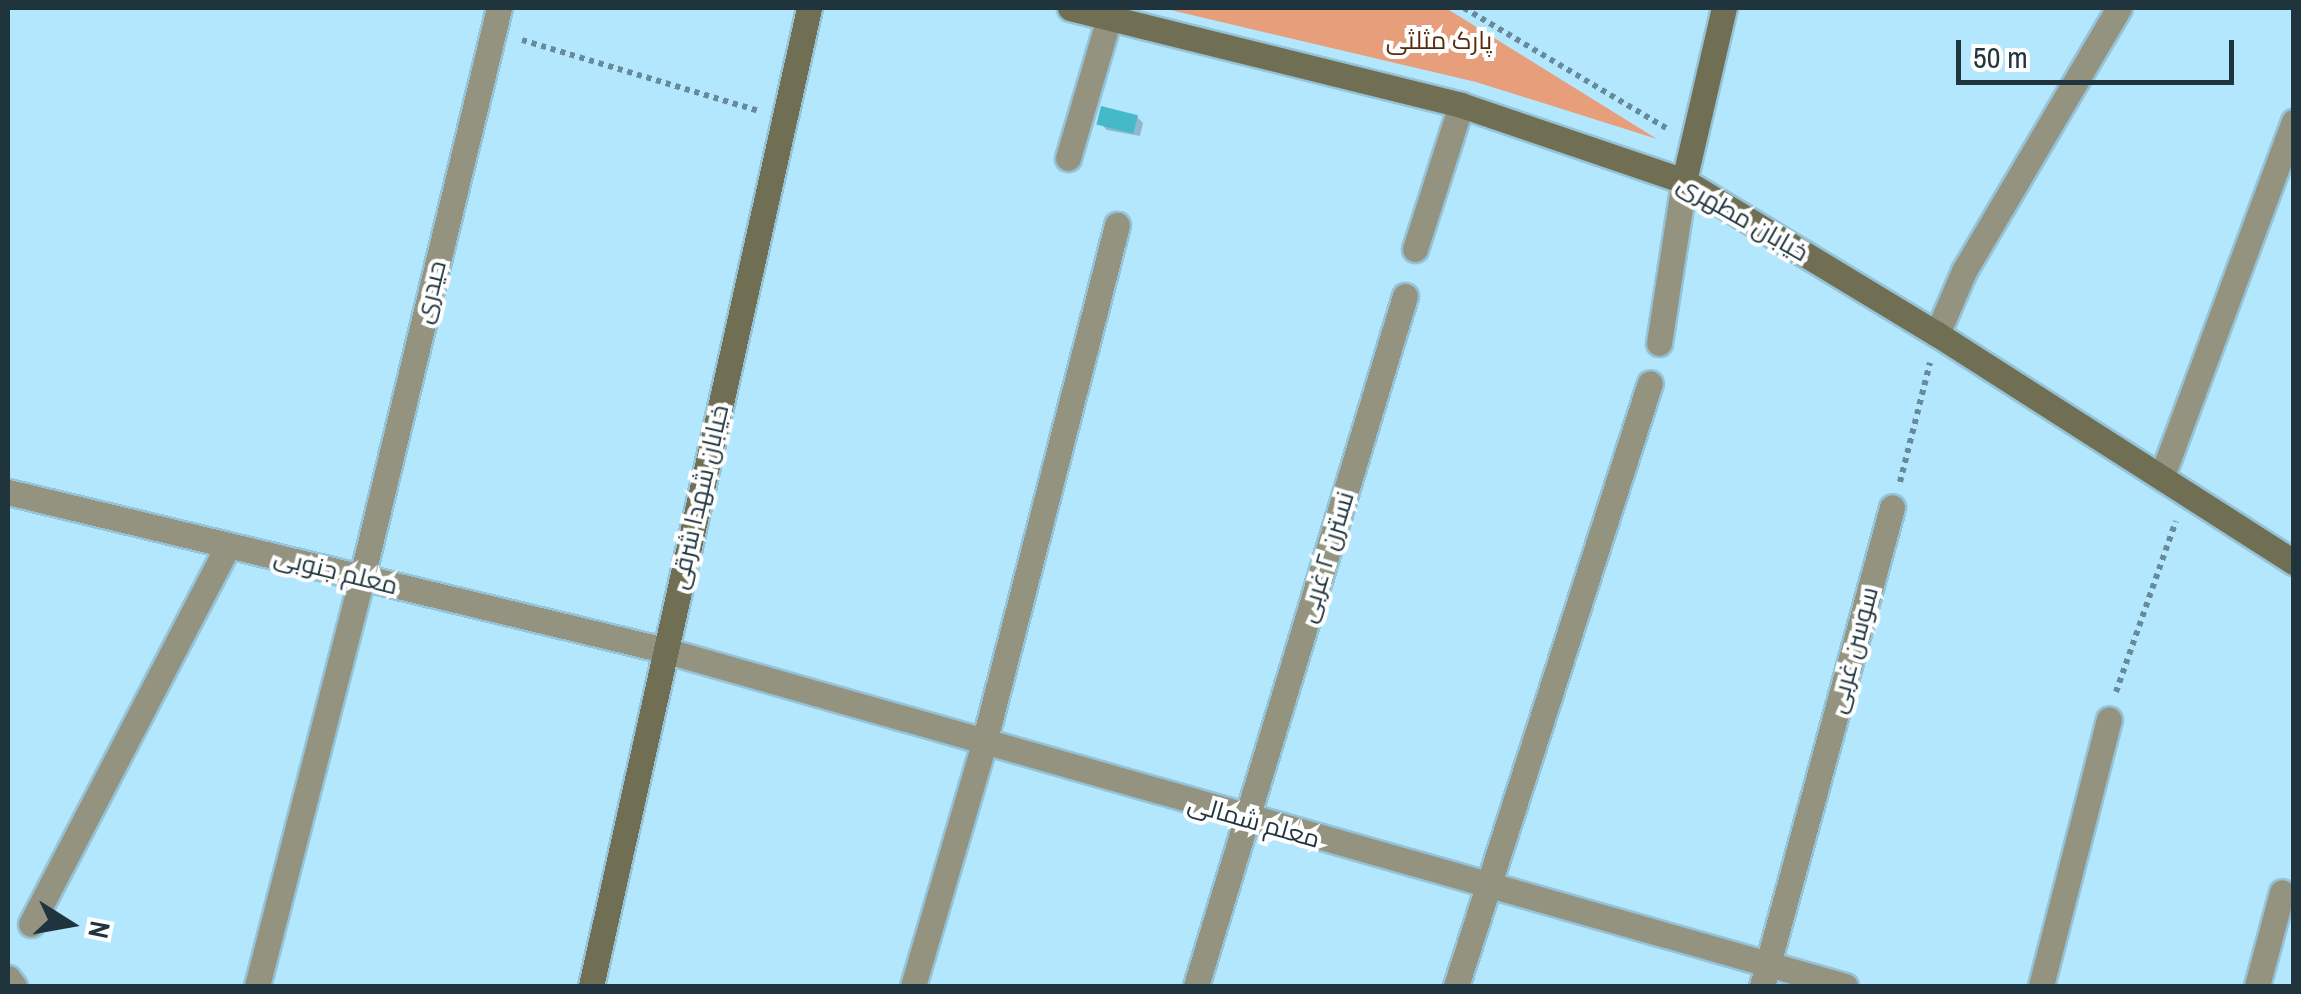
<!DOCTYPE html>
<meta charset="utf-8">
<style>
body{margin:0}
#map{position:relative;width:2301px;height:994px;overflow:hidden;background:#b3e7fe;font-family:"Archivo Narrow",Cairo,sans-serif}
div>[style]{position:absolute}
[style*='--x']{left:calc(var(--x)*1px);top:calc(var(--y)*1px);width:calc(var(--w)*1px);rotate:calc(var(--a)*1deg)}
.green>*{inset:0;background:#e79f7b}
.shadow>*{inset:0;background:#0003}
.building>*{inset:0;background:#44b9c8;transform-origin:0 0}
.path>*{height:6px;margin-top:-3px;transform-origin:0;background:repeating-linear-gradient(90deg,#678b9b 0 5px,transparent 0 10px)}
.roads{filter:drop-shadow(2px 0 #95c3d7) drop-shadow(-2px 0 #95c3d7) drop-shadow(0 2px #95c3d7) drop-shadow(0 -2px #95c3d7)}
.minor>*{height:25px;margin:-12.5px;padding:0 12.5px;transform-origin:12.5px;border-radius:12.5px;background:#939380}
.secondary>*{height:25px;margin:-12.5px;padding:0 12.5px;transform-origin:12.5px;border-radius:12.5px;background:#706f53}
span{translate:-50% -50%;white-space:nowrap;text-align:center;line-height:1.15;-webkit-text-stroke:8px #fefefe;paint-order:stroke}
.park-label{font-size:25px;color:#5a2a0e}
.street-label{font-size:25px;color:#1f343d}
.frame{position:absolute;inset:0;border:10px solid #1f343d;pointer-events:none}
.north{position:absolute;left:20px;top:874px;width:100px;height:100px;-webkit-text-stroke:8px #fefefe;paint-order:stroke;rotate:101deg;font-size:28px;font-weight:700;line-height:40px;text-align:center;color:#1f343d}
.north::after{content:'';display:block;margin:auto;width:35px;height:45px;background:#1f343d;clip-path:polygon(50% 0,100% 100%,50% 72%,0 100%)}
.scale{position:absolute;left:1956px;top:40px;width:278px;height:45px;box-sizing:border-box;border:5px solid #1f343d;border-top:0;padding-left:12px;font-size:30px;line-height:35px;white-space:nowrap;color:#1f343d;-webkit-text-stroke:8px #fefefe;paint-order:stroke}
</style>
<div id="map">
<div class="green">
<div style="clip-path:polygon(1162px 8px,1446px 8px,1657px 139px,1476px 82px)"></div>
</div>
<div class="shadow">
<div style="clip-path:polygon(1137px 117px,1143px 123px,1140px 136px,1107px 130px,1101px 124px)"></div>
</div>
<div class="building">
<div style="left:1101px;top:106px;width:38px;height:19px;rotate:14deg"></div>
</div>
<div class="path">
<div style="--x:1464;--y:8;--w:235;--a:30.7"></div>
<div style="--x:522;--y:40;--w:247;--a:16.7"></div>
<div style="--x:1900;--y:482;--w:123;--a:-75.9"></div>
<div style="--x:2116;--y:692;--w:181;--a:-70.7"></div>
</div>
<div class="roads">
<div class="minor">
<div style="--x:1068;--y:158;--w:156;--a:-73.7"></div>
<div style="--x:1415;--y:249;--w:151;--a:-72.3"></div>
<div style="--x:1937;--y:334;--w:69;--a:-66.8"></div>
<div style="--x:1964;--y:271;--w:305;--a:-59.5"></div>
<div style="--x:1659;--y:343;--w:164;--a:-81.2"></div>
<div style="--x:2162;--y:476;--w:378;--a:-69.6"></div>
<div style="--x:8;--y:492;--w:675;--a:13.54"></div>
<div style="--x:664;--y:650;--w:1228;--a:15.88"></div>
<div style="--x:31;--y:924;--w:427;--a:-62.5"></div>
<div style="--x:8;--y:978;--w:10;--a:53"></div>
<div style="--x:257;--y:986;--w:422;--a:-75.6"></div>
<div style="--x:362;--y:577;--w:585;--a:-76.46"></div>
<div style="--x:913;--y:986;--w:253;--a:-73.7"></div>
<div style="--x:984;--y:743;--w:535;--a:-75.6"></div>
<div style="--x:1196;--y:986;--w:721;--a:-73.15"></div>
<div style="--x:1456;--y:986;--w:633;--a:-72.17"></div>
<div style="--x:1762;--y:986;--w:496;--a:-74.8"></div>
<div style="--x:2041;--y:986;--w:275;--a:-75.7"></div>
<div style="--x:2257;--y:986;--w:97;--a:-75.1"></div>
</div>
<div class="secondary">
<div style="--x:1070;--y:8;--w:403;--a:13.9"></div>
<div style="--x:1461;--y:105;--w:236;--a:18.8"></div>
<div style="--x:1684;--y:181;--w:296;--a:31.2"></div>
<div style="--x:1937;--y:334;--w:424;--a:32.6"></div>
<div style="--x:1684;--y:181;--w:178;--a:-77"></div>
<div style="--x:591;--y:986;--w:1002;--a:-77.43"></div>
</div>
</div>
<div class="park-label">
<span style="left:1439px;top:40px">پارک مثلثی</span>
</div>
<div class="street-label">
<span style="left:1743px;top:218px;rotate:30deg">خیابان مطهری</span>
<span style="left:430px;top:292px;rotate:-76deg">حیدری</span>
<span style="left:699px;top:497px;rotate:-77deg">خیابان شهدا شرقی</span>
<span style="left:1326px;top:557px;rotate:-73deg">نسترن ۲ غربی</span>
<span style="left:336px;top:571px;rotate:14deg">معلم جنوبی</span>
<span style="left:1853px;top:650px;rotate:-75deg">سوسن غربی</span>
<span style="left:1254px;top:821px;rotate:16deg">معلم شمالی</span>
</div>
<div class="frame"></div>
<div class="north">N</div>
<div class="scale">50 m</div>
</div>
